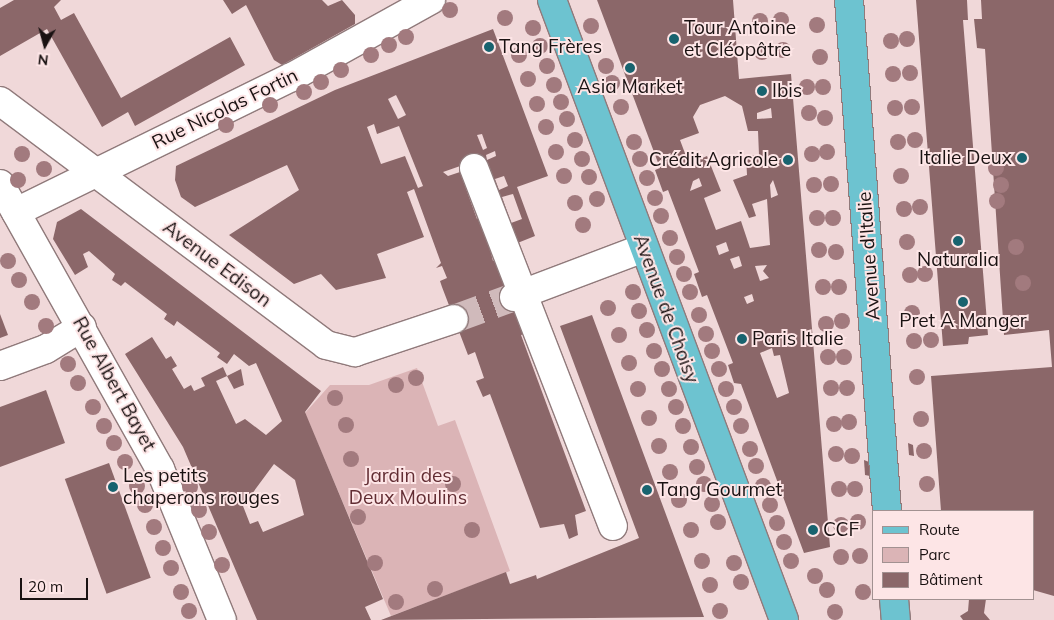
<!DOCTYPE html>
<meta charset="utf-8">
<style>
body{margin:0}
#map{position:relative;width:1054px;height:620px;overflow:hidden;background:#f0d8d9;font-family:Mulish,sans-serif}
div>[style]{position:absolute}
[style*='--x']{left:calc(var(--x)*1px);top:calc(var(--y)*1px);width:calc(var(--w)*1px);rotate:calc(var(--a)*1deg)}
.green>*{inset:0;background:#dbb4b6}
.building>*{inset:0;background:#8b6769;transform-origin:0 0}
.minor-tunnel>*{height:28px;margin-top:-14px;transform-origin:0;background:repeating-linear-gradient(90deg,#d0babb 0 28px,transparent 0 42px)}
.roads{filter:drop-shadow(1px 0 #907a7b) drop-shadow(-1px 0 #907a7b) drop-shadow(0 1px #907a7b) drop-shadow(0 -1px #907a7b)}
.minor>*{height:28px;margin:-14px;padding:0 14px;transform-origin:14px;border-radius:14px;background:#fff}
.major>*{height:28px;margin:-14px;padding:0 14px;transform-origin:14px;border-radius:14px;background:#6dc3d0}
.trees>*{width:16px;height:16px;margin:-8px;border-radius:50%;background:#a27a7e}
.dots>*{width:14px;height:14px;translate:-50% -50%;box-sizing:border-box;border:2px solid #fde5e6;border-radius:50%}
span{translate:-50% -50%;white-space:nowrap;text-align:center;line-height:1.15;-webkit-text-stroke:4px #fde5e6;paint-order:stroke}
.poi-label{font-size:19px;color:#1a1212}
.left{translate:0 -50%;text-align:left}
.right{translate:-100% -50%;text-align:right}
.street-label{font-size:19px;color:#1a1212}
.park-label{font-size:19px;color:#622d33}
.legend{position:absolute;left:872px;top:510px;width:162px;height:90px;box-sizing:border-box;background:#fde5e6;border:1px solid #a29191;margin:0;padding:6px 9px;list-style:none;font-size:15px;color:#1a1212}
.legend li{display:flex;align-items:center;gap:10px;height:25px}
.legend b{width:25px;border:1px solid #a29191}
.north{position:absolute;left:20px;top:20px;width:50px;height:50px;-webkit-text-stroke:4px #fde5e6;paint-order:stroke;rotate:187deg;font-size:14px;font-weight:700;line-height:20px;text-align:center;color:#1a1212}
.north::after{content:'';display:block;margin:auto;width:18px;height:22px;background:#1a1212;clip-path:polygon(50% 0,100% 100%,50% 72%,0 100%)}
.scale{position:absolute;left:20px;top:578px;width:68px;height:22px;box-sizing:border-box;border:2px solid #1a1212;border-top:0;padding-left:6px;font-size:15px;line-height:18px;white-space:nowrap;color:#1a1212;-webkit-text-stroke:4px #fde5e6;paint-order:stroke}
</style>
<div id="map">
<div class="green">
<div style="clip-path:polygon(417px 368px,438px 426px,455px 420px,510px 571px,391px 616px,305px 413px,330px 385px,369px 385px)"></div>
</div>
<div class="building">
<div style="clip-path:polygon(14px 0,61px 0,54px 7px,61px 20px,74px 13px,121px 98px,230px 37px,245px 65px,135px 126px,128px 112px,102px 127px,47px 29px,0 56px,0 8px)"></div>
<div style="clip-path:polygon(223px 0,322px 0,328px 6px,342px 0,355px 15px,355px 24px,282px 65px,274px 60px,246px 5px,232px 14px)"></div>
<div style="clip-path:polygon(evenodd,597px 0,733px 0,739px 79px,791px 74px,830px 547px,804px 553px,741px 384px,734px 383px,728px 365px,733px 363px,707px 295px,702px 297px,694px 274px,699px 272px,668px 190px,663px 192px,655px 170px,660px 168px,597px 0,725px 96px,742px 106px,748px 131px,758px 131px,759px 155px,746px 156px,747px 175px,733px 180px,749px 218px,756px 216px,752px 204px,767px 199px,770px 245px,750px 248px,741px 221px,716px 230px,704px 198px,721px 191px,707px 156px,689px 164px,680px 140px,699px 133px,693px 117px,700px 105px,725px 96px,597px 0,771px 108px,772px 118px,757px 119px,757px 113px,771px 108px,597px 0,699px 178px,702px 186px,690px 191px,693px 181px,699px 178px,597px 0,773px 180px,778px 195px,771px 198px,770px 185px,773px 180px,597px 0,726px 242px,729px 251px,719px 255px,716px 246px,726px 242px,597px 0,739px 256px,742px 266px,734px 269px,730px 259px,739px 256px,597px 0,755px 266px,767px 265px,763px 271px,769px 278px,760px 281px,755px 266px,597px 0,752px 294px,754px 301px,747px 304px,744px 297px,752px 294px,597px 0,772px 348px,774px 356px,780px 355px,789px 393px,777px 398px,760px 353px,772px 348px)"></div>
<div style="clip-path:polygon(916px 0,967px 0,968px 20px,963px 20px,988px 335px,969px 337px,968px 344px,943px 346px)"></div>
<div style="clip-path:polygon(981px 0,1054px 0,1054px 596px,1033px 590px,1033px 511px,941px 511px,931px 376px,1052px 367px,1049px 330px,1004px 335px,985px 49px,977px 48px,974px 19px,982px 19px)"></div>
<div style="clip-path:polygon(evenodd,493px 29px,548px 176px,517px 187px,535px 236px,510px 246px,466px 164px,443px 172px,448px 176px,460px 172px,477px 219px,482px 217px,493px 261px,500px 258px,528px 333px,521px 335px,586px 511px,575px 515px,578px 535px,569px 539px,564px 524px,540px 528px,490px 394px,483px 397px,476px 381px,484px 378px,475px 352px,468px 355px,442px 287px,440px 281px,447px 278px,442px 266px,436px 268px,441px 263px,414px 189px,407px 192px,424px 237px,377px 254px,386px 278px,336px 290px,321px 274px,294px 284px,229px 235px,299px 190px,287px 165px,195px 207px,181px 197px,175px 180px,176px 166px,335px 90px,493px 29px,396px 95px,406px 115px,398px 119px,388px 99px,396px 95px,493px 29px,374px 124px,377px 134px,399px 126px,423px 186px,418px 188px,405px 156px,381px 164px,367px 127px,374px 124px,493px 29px,482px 134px,487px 148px,483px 150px,477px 135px,482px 134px,493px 29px,495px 151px,496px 156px,487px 160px,486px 155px,495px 151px,493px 29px,504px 176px,508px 186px,499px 190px,495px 179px,504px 176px,493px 29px,513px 194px,522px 219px,511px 223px,502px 197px,513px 194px)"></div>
<div style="clip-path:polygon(evenodd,81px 209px,321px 391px,305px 412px,383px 599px,365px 607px,371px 620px,257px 620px,183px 447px,125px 354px,152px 337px,166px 359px,171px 356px,177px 366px,172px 369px,184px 389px,191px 385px,194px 391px,205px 386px,201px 378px,223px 367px,227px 376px,216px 381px,236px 424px,245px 419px,266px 435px,282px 421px,256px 363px,249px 366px,234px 354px,227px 364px,217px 357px,220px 353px,177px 321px,174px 326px,164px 319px,167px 314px,125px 282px,121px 286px,112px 280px,115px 274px,89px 251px,83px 254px,88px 267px,75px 275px,53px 239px,57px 222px,81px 209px,274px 464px,295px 480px,304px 515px,263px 532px,258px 521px,250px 524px,243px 506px,274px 464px)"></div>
<div style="clip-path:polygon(0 314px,8px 335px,0 338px)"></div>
<div style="clip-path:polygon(592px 315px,704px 617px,381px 620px,506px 572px,510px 584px,536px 575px,537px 579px,639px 538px,560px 326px)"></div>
<div style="clip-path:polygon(241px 369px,244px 385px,234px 389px,227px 376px)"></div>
<div style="clip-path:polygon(46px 390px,65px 443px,0 467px,0 407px)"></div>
<div style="clip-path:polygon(908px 443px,913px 445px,914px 456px,909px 455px)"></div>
<div style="clip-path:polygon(864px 460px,869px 462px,870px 476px,865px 475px)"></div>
<div style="left:109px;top:463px;width:122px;height:47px;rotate:70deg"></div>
<div style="clip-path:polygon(969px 599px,986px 599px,984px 613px,990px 620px,963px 620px,960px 616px,968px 611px)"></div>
</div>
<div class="minor-tunnel">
<div style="--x:454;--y:319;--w:64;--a:-20.1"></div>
</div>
<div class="roads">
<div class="minor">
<div style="--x:0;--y:101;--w:407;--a:36.8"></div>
<div style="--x:326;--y:345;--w:30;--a:14"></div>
<div style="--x:355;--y:352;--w:104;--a:-18.4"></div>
<div style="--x:474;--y:168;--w:384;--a:68.8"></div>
<div style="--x:0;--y:184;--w:327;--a:60.7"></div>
<div style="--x:160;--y:469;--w:163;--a:67.7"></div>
<div style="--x:16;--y:212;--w:307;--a:-26.1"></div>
<div style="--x:292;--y:77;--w:159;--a:-29"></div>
<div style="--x:514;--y:297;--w:139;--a:-20.7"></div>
<div style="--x:0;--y:366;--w:49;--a:-20.3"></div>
<div style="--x:46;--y:349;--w:42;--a:-31.4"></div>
</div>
<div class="major">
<div style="--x:552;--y:0;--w:662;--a:69.48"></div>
<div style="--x:849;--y:0;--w:512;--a:85.75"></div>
<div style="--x:894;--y:599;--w:21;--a:85"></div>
</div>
</div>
<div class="trees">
<div style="left:450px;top:10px"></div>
<div style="left:505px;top:18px"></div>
<div style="left:781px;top:20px"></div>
<div style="left:760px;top:21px"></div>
<div style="left:817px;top:25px"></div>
<div style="left:591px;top:26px"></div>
<div style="left:533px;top:28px"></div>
<div style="left:406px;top:37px"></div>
<div style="left:907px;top:39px"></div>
<div style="left:891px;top:41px"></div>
<div style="left:389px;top:45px"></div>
<div style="left:540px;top:46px"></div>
<div style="left:783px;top:50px"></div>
<div style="left:762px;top:52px"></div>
<div style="left:371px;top:55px"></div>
<div style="left:519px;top:55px"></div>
<div style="left:820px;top:57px"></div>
<div style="left:547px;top:66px"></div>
<div style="left:606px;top:66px"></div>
<div style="left:341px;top:70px"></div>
<div style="left:910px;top:73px"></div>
<div style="left:893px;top:74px"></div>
<div style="left:528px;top:79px"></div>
<div style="left:321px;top:82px"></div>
<div style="left:612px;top:83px"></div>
<div style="left:554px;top:85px"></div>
<div style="left:807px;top:87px"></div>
<div style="left:823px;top:87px"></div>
<div style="left:304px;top:92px"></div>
<div style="left:561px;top:102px"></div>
<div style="left:537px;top:104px"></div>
<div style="left:270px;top:105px"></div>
<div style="left:621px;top:107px"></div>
<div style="left:912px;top:107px"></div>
<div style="left:895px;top:108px"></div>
<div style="left:809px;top:113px"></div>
<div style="left:825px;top:118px"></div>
<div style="left:567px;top:119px"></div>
<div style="left:226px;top:125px"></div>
<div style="left:546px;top:127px"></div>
<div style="left:575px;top:140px"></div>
<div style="left:915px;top:140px"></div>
<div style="left:634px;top:142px"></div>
<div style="left:898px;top:142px"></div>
<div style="left:556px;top:152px"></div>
<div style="left:827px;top:152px"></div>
<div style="left:22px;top:154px"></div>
<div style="left:812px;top:154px"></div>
<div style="left:582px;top:159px"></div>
<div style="left:640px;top:159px"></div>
<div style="left:996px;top:168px"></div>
<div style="left:44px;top:169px"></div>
<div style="left:564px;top:176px"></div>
<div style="left:901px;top:176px"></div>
<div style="left:589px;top:177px"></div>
<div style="left:647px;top:178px"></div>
<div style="left:18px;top:180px"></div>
<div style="left:831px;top:184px"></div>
<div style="left:814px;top:185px"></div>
<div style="left:1001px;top:185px"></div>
<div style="left:655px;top:198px"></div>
<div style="left:597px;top:199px"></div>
<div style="left:997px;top:201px"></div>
<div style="left:575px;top:203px"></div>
<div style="left:920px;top:207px"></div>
<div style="left:904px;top:209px"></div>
<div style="left:661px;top:216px"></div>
<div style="left:817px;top:218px"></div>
<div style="left:833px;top:218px"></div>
<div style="left:583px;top:225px"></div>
<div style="left:670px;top:238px"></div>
<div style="left:907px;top:242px"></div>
<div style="left:1016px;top:247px"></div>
<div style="left:819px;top:250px"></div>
<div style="left:836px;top:252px"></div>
<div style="left:677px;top:257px"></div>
<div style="left:8px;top:261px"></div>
<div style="left:684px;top:274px"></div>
<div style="left:925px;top:274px"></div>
<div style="left:910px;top:275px"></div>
<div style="left:19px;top:280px"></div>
<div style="left:1023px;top:283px"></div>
<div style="left:823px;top:287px"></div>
<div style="left:839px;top:287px"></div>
<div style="left:633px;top:292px"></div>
<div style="left:690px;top:292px"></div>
<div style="left:32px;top:302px"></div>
<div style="left:608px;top:308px"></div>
<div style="left:639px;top:311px"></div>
<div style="left:912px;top:313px"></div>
<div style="left:699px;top:315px"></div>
<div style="left:842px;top:321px"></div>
<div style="left:826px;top:324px"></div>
<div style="left:46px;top:326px"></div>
<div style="left:647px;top:330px"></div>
<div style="left:706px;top:334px"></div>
<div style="left:619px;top:335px"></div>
<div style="left:931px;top:340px"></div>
<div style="left:914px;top:341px"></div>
<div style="left:654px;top:351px"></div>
<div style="left:712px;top:351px"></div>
<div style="left:828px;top:357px"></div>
<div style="left:844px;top:357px"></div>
<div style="left:629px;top:363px"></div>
<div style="left:68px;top:364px"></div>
<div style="left:662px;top:369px"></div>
<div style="left:719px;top:369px"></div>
<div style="left:917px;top:377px"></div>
<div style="left:416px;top:378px"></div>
<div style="left:78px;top:383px"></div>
<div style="left:396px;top:385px"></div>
<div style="left:831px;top:388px"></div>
<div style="left:847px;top:388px"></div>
<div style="left:638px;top:389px"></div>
<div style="left:669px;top:389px"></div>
<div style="left:726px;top:389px"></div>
<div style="left:335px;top:398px"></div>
<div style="left:93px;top:407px"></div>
<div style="left:676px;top:407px"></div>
<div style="left:734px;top:407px"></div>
<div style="left:649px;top:418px"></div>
<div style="left:921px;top:419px"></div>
<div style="left:849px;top:422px"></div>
<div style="left:834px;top:424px"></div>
<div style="left:346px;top:425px"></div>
<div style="left:104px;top:426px"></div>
<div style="left:683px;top:426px"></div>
<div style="left:741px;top:426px"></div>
<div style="left:114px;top:443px"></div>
<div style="left:659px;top:446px"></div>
<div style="left:691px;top:447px"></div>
<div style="left:750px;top:449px"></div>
<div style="left:924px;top:451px"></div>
<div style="left:836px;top:454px"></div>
<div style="left:852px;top:456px"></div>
<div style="left:351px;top:459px"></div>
<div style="left:125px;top:462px"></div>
<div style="left:756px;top:466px"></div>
<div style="left:697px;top:467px"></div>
<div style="left:670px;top:472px"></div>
<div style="left:453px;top:484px"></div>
<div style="left:704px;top:484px"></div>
<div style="left:927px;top:484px"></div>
<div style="left:137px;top:486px"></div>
<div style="left:763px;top:486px"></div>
<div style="left:190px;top:487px"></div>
<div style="left:839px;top:489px"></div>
<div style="left:855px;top:489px"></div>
<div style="left:679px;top:500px"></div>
<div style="left:712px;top:504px"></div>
<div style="left:145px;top:505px"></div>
<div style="left:770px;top:505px"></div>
<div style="left:199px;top:510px"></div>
<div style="left:358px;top:517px"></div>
<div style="left:718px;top:522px"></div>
<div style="left:858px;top:522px"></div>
<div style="left:777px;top:523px"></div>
<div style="left:841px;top:525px"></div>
<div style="left:154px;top:527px"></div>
<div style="left:472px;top:530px"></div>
<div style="left:691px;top:530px"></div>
<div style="left:209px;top:532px"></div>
<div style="left:784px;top:542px"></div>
<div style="left:163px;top:548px"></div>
<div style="left:860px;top:556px"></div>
<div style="left:841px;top:557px"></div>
<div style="left:702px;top:561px"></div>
<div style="left:791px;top:561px"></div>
<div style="left:375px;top:563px"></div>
<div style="left:734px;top:563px"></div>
<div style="left:222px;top:565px"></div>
<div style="left:171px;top:568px"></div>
<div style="left:815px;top:576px"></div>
<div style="left:741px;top:582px"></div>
<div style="left:710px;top:585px"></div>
<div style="left:435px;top:589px"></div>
<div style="left:827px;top:590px"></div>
<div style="left:181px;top:592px"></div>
<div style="left:863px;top:592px"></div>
<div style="left:396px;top:602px"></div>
<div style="left:189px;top:611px"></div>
<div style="left:720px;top:611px"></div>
<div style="left:835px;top:612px"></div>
</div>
<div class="dots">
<div style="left:674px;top:39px;background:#18636f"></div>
<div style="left:489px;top:47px;background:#18636f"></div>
<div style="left:630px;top:68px;background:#18636f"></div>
<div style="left:762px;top:91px;background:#18636f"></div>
<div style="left:1022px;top:158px;background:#18636f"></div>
<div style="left:788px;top:160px;background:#18636f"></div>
<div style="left:958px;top:241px;background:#18636f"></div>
<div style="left:963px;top:302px;background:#18636f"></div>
<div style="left:742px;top:339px;background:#18636f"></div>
<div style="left:113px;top:487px;background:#18636f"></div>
<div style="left:647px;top:490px;background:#18636f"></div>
<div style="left:813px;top:530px;background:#18636f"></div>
</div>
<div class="poi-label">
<span class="left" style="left:684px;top:39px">Tour Antoine<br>et Cléopâtre</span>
<span class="left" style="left:499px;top:47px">Tang Frères</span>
<span style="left:630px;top:87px">Asia Market</span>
<span class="left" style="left:772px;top:91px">Ibis</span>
<span class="right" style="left:1012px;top:158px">Italie Deux</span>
<span class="right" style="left:778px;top:160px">Crédit Agricole</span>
<span style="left:958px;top:260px">Naturalia</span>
<span style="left:963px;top:321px">Pret A Manger</span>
<span class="left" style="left:752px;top:339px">Paris Italie</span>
<span class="left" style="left:123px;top:487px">Les petits<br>chaperons rouges</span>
<span class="left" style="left:657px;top:490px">Tang Gourmet</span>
<span class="left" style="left:823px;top:530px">CCF</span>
</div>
<div class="street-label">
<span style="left:225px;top:109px;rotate:-26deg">Rue Nicolas Fortin</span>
<span style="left:869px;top:256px;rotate:-94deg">Avenue d'Italie</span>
<span style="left:217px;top:264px;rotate:37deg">Avenue Edison</span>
<span style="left:666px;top:309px;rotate:70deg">Avenue de Choisy</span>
<span style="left:114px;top:384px;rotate:61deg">Rue Albert Bayet</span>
</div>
<div class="park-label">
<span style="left:408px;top:487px">Jardin des<br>Deux Moulins</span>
</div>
<ul class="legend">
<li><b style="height:6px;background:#6dc3d0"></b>Route</li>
<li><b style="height:14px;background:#dbb4b6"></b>Parc</li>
<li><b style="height:14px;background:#8b6769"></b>Bâtiment</li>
</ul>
<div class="north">N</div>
<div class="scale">20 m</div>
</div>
